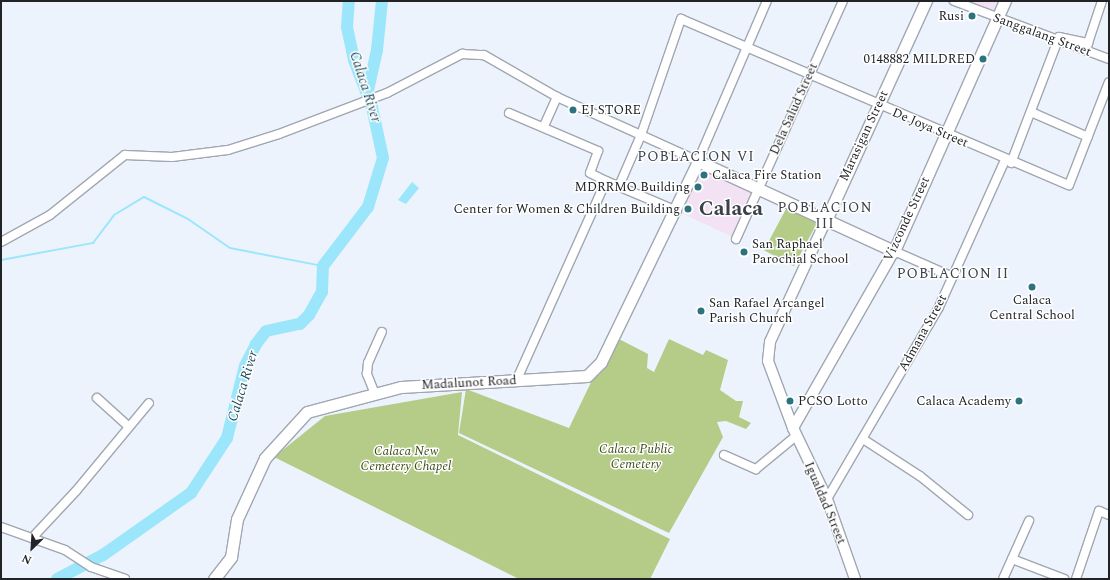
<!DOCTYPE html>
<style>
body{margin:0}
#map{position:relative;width:1110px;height:580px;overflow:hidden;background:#ecf3fd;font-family:Spectral,serif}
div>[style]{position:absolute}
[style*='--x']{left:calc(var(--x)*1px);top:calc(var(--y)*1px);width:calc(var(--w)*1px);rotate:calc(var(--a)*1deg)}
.commercial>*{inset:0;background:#f2e2f4;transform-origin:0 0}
.green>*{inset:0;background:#b4cc88;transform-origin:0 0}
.water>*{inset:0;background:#9ce6fb}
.stream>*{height:2px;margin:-1px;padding:0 1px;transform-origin:1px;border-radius:1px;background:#9ce6fb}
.river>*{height:12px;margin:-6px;padding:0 6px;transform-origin:6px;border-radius:6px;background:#9ce6fb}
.roads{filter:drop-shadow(1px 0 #a1a7b1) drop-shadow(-1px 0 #a1a7b1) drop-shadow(0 1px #a1a7b1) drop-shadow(0 -1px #a1a7b1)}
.minor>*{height:8px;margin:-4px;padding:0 4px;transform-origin:4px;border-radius:4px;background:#fff}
.tertiary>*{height:10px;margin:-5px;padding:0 5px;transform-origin:5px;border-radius:5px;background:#fff}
.secondary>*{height:11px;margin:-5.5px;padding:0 5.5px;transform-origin:5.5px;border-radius:5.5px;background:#fff}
.dots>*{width:11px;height:11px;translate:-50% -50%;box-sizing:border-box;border:2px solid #fff;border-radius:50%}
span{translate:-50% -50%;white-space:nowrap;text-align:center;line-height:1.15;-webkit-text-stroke:3px #fff;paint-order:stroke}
.poi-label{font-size:13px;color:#212327}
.right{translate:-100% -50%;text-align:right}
.left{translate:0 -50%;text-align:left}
.street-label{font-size:13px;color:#212327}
.park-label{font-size:13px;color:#3e4d1a;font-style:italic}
.water-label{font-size:14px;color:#234d59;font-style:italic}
.neighbourhood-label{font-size:14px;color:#3b4149;letter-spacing:1px}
.town-label{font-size:21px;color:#3b4149;font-weight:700}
.frame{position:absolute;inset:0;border:2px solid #212327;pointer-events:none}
.north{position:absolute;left:12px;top:528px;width:40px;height:40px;-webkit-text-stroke:3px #fff;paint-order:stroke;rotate:205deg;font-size:11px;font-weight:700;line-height:16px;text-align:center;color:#212327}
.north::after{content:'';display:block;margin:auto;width:14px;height:18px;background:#212327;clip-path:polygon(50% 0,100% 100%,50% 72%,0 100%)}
</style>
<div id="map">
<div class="commercial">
<div style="clip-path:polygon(964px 1px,1001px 1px,995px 15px)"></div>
<div style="left:701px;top:166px;width:57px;height:51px;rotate:25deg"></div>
</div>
<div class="green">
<div style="left:787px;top:207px;width:34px;height:49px;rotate:28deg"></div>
<div style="clip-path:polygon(619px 339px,648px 354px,647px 368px,654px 372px,669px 339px,703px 355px,706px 350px,728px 360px,720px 390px,736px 401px,743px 401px,739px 417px,751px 423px,746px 429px,726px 421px,717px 422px,723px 437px,669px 533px,459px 433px,466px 389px,569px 428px,595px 374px,599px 375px)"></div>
<div style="clip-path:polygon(462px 392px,458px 435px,670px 539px,650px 579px,519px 579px,274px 457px,325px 416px)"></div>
</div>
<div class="water">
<div style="clip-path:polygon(412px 182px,419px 188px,406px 204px,398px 200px)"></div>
</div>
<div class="stream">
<div style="--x:1;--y:260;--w:94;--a:-10.5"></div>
<div style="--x:93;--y:243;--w:35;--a:-53"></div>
<div style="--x:114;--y:215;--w:35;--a:-31"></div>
<div style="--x:144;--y:197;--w:49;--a:26.6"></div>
<div style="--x:188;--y:219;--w:51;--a:34.6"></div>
<div style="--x:230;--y:248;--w:95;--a:11"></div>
</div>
<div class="river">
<div style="--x:367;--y:95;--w:46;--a:-77.5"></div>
<div style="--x:377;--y:50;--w:49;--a:-84.2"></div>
<div style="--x:57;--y:579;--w:52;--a:-27.6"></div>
<div style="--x:103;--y:555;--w:108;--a:-35.2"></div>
<div style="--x:191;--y:493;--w:66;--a:-56.8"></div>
<div style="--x:227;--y:438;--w:74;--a:-76"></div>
<div style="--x:245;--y:366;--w:25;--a:-63"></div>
<div style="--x:256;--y:344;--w:16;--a:-52"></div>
<div style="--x:266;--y:331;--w:35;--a:-12"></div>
<div style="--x:300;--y:324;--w:13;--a:-45"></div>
<div style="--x:309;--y:315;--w:26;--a:-61"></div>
<div style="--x:322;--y:292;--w:26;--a:-88"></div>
<div style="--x:323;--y:266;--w:74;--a:-52.7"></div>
<div style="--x:368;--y:207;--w:51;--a:-73"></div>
<div style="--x:383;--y:158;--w:52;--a:-102.2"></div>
<div style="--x:372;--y:107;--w:50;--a:-111"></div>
<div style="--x:354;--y:60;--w:34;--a:-102"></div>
<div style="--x:347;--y:27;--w:26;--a:-86"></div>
</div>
<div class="roads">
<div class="minor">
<div style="--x:954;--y:1;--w:165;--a:20.5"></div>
<div style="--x:1031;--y:112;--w:62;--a:23.7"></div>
<div style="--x:509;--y:113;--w:97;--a:23.1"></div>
<div style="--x:598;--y:151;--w:23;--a:110"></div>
<div style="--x:590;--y:173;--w:18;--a:27"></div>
<div style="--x:606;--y:181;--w:219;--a:114.2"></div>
<div style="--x:544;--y:126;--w:32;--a:-66"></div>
<div style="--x:1011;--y:163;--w:135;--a:-69.1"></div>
<div style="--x:1059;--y:37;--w:30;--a:12"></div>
<div style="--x:1088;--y:43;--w:44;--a:-71.6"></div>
<div style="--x:606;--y:181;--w:77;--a:22.9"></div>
<div style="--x:619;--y:186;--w:56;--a:-66.7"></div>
<div style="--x:641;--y:135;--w:123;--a:-71"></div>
<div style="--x:681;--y:19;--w:422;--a:23.2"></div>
<div style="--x:1069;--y:185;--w:110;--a:-68.8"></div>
<div style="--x:736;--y:239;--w:261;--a:-65.8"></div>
<div style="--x:1;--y:242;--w:56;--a:-28.9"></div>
<div style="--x:50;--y:215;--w:96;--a:-38.7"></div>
<div style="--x:125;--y:155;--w:47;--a:2.4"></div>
<div style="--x:172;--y:157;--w:56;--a:-7.1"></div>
<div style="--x:228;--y:150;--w:53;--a:-17.4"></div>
<div style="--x:279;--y:134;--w:116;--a:-20.8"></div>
<div style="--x:387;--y:93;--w:85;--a:-27.5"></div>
<div style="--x:462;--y:54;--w:22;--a:3"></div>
<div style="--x:484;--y:55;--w:84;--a:29.9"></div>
<div style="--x:557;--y:97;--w:155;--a:24.4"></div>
<div style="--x:698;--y:161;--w:174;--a:-66.7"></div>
<div style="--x:894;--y:251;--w:64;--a:23.8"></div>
<div style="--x:375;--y:394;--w:22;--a:-112"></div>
<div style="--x:367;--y:374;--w:11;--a:-85"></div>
<div style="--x:368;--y:363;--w:34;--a:-66"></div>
<div style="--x:97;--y:398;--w:40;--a:42"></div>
<div style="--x:863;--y:439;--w:68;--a:33"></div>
<div style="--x:920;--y:476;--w:62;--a:39.1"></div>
<div style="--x:724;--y:455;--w:35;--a:24"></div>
<div style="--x:756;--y:469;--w:52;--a:-39.5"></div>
<div style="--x:827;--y:499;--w:222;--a:-59.7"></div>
<div style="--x:939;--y:307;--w:161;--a:-65.8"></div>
<div style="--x:1;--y:527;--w:68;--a:19.8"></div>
<div style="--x:65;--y:550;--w:31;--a:33"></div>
<div style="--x:91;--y:567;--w:36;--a:19"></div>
<div style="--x:32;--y:538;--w:64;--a:-46.9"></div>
<div style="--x:76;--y:491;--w:114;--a:-50.3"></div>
<div style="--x:1012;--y:559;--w:56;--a:21"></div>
<div style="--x:1003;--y:579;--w:64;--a:-65.9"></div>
<div style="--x:1076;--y:579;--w:72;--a:-71.3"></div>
<div style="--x:1099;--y:511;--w:11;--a:22"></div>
</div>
<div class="tertiary">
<div style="--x:826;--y:220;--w:134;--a:114.7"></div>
<div style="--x:770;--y:342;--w:19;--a:96"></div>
<div style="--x:768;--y:361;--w:72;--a:69.5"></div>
<div style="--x:793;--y:428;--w:79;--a:64.4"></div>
<div style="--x:827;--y:499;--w:85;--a:70.7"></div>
<div style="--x:793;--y:428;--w:204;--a:-60.3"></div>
</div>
<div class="secondary">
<div style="--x:826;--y:220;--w:241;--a:-65.5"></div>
<div style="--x:214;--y:579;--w:28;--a:-52"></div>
<div style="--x:231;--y:557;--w:38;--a:-81"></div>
<div style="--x:237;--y:519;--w:67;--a:-65.3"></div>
<div style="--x:265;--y:458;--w:62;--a:-47.6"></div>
<div style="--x:307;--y:412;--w:97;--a:-14.9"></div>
<div style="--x:401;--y:387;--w:186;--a:-3.4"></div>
<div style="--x:587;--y:376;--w:20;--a:-45"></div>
<div style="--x:601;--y:362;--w:223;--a:-64.2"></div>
<div style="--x:698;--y:161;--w:216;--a:24.7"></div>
<div style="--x:894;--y:251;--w:274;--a:-66.1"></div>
</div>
</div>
<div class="dots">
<div style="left:972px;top:16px;background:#2c727f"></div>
<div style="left:983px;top:59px;background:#2c727f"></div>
<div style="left:573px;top:110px;background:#2c727f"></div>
<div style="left:704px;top:175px;background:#2c727f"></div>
<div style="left:698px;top:187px;background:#2c727f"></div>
<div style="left:688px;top:209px;background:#2c727f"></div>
<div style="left:744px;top:252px;background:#2c727f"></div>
<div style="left:1032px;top:287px;background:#2c727f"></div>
<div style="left:701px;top:311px;background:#2c727f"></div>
<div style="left:790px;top:401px;background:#2c727f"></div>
<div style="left:1019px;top:401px;background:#2c727f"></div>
</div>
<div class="poi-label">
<span class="right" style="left:964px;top:16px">Rusi</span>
<span class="right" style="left:975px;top:59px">0148882 MILDRED</span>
<span class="left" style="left:581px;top:110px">EJ STORE</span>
<span class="left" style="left:712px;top:175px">Calaca Fire Station</span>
<span class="right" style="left:690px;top:187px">MDRRMO Building</span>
<span class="right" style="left:680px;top:209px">Center for Women &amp; Children Building</span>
<span class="left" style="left:752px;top:252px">San Raphael<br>Parochial School</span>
<span style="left:1032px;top:308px">Calaca<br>Central School</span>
<span class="left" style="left:709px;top:311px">San Rafael Arcangel<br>Parish Church</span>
<span class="left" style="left:798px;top:401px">PCSO Lotto</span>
<span class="right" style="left:1011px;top:401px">Calaca Academy</span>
</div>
<div class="street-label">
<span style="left:1042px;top:35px;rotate:20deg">Sanggalang Street</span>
<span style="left:794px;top:109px;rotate:-66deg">Dela Salud Street</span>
<span style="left:930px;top:128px;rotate:23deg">De Joya Street</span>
<span style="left:864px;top:136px;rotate:-65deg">Marasigan Street</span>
<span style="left:907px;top:219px;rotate:-65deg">Vizconde Street</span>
<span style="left:923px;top:333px;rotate:-61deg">Admana Street</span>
<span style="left:469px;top:383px;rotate:-3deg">Madalunot Road</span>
<span style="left:825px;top:503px;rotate:67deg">Igualdad Street</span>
</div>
<div class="park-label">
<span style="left:636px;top:457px">Calaca Public<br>Cemetery</span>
<span style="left:406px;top:459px">Calaca New<br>Cemetery Chapel</span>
</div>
<div class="water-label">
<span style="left:365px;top:87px;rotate:72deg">Calaca River</span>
<span style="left:243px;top:386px;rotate:-73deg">Calaca River</span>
</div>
<div class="neighbourhood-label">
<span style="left:696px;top:157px">POBLACION VI</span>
<span style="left:825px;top:216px">POBLACION<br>III</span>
<span style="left:953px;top:274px">POBLACION II</span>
</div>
<div class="town-label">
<span style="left:731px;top:209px">Calaca</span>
</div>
<div class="frame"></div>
<div class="north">N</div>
</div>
